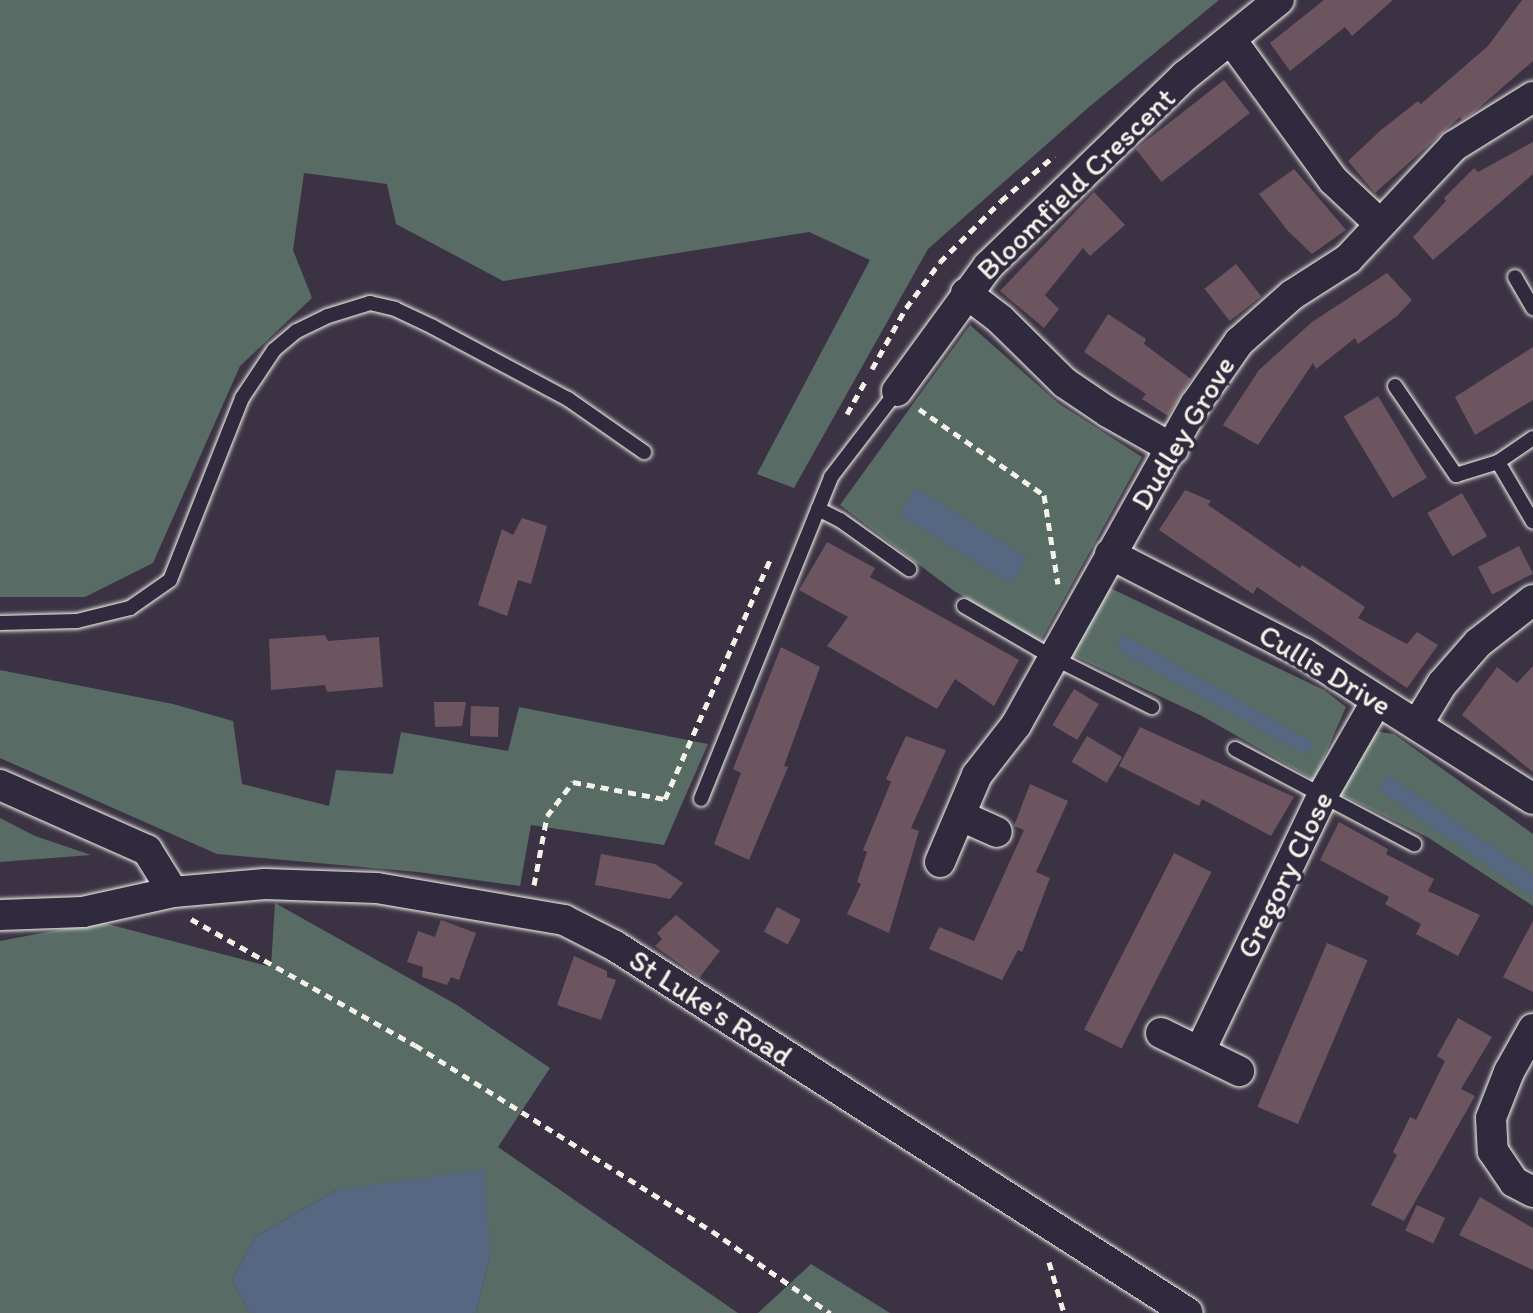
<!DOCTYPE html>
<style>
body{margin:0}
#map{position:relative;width:1533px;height:1313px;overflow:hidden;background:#3b3344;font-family:Itim,sans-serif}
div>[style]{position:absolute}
.green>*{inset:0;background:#586b65}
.water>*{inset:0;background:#566781;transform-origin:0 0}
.building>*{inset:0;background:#6d555f;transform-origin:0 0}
.path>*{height:5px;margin-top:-2.5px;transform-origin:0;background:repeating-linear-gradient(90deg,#f4f1e8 0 8px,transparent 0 14px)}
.roads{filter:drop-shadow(0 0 2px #f4f1e8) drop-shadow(0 0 2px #f4f1e8)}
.lane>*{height:14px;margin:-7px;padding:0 7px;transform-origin:7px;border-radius:7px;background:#2f2a3d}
.street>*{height:30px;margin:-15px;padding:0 15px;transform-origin:15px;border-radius:15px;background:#2f2a3d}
span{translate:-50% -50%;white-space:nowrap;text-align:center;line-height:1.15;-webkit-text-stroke:7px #2f2a3d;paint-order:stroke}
.street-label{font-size:30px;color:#f4f1e8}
</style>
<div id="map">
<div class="green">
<i style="clip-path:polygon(0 0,1219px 0,1089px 107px,928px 249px,794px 488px,757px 474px,870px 260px,809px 232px,503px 281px,396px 224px,387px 184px,304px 173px,293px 250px,312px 298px,240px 366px,153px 563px,85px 597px,0 597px)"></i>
<i style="clip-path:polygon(970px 325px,1058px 403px,1142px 457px,1040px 642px,954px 591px,840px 505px)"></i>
<i style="clip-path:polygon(1108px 587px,1324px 690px,1346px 707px,1314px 780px,1202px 716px,1072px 655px)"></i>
<i style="clip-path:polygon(0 670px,173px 704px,233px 721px,242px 784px,329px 806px,336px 770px,393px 774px,401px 732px,508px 751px,519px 707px,708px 744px,664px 845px,531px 825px,520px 886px,418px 872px,217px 854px,0 758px)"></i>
<i style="clip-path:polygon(1371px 731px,1394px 734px,1533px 834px,1533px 906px,1429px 838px,1340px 794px)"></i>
<i style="clip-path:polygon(0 818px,35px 836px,91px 855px,0 862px)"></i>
<i style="clip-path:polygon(275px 903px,457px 1005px,550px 1068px,498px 1147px,738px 1313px,476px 1313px,490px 1255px,336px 1190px,255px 1237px,232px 1280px,250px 1313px,0 1313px,0 941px,100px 922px,271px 967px)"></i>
<i style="clip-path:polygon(811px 1264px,890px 1313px,758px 1313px)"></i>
</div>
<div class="water">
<i style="left:916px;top:488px;width:131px;height:31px;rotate:32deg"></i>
<i style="clip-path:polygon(1123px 634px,1314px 743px,1306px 755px,1117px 650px)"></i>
<i style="clip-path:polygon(1388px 775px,1533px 874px,1533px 897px,1379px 790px)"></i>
<i style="clip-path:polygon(484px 1169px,490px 1255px,476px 1313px,250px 1313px,232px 1280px,255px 1237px,336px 1190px)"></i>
</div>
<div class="building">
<i style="clip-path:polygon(1324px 0,1393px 0,1352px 36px,1345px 27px,1290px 71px,1270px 43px)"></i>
<i style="clip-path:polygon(1522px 0,1533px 0,1533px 61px,1472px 114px,1462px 120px,1460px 117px,1375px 193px,1348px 161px,1381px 130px,1418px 101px,1421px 104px,1488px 46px)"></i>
<i style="left:1224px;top:80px;width:42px;height:112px;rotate:52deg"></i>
<i style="clip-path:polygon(1533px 142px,1533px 174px,1433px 260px,1413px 237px,1446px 201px,1444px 198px,1474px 168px,1478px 172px)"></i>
<i style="clip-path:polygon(1294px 169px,1346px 230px,1312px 254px,1288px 231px,1259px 194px)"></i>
<i style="clip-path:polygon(1094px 192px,1125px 225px,1090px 256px,1083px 248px,1045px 295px,1059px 309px,1044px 328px,1000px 291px)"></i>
<i style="left:1236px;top:264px;width:41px;height:40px;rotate:52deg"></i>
<i style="clip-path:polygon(1387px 273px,1412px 300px,1397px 316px,1358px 344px,1355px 338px,1316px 369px,1313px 363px,1258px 445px,1223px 425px,1259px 370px,1312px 322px)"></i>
<i style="clip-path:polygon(1108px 314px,1146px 339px,1144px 344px,1191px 379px,1168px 416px,1142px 399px,1146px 394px,1084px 352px)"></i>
<i style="clip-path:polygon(1533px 347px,1533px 400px,1475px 435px,1455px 397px)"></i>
<i style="left:1378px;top:396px;width:95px;height:40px;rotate:59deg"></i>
<i style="clip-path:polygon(1185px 490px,1211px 501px,1208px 505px,1300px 568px,1302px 565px,1365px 607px,1358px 618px,1407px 644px,1417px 632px,1438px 645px,1407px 688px,1257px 587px,1253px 594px,1159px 530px)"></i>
<i style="left:1462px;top:493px;width:50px;height:40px;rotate:60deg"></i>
<i style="clip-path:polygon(522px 518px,547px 526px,531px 584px,518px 580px,507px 616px,478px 605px,502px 529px,513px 535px)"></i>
<i style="clip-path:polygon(827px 542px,875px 568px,870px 577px,1019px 660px,994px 706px,955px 679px,937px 709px,827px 646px,848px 617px,799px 590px)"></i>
<i style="left:1519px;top:546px;width:31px;height:46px;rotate:63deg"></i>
<i style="clip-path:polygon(325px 635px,328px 641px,379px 637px,383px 687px,327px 692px,325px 685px,271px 690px,269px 639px)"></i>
<i style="clip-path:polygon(781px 647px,820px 667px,784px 766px,788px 767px,749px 860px,714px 844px,741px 773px,733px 769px)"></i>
<i style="clip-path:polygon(1533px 666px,1533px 772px,1462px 715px,1497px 667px,1517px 683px)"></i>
<i style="left:1074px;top:689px;width:29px;height:42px;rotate:31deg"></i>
<i style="clip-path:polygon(434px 702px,466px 702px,462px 726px,435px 727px)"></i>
<i style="left:471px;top:706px;width:28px;height:30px;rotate:2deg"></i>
<i style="clip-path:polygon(1140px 727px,1294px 797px,1271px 836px,1202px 799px,1199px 806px,1119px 766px)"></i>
<i style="clip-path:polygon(906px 736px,946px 750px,911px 828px,919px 831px,889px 933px,847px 914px,861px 884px,857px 882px,867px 852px,863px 850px,891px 782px,886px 779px)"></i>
<i style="left:1087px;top:736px;width:41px;height:30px;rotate:31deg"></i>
<i style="clip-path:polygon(1030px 784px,1068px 801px,1036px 872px,1050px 878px,1022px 952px,1018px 950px,1002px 980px,929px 949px,939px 927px,974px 941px,1024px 830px,1014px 826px)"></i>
<i style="clip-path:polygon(1339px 822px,1388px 849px,1386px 854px,1434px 879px,1428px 891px,1480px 915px,1458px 956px,1416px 934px,1421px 924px,1385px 904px,1389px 897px,1320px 860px)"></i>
<i style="left:1174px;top:853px;width:42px;height:198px;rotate:27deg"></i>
<i style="clip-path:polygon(601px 854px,655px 864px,683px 883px,670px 899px,595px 885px)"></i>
<i style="left:777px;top:907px;width:27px;height:28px;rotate:28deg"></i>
<i style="clip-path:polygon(676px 915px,720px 951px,699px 978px,655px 946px,662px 939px,657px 933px)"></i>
<i style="clip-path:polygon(441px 920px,476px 933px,459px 980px,451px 977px,447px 985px,422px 977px,423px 967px,407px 962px,418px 931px,435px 937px)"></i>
<i style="clip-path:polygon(1533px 921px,1533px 992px,1503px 977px)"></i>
<i style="left:1327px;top:943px;width:44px;height:178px;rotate:23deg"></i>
<i style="clip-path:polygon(574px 956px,607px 971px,607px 977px,616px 980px,601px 1020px,557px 1005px)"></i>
<i style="clip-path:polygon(1458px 1018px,1492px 1037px,1461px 1089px,1475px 1096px,1404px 1221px,1371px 1205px,1397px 1155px,1393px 1152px,1410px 1117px,1416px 1120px,1445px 1061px,1437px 1056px)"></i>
<i style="clip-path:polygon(1480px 1197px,1533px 1228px,1533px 1270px,1459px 1235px)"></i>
<i style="left:1417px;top:1205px;width:31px;height:28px;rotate:25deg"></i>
</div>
<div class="path">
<i style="left:872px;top:369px;width:70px;rotate:-60.9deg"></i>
<i style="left:906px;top:308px;width:57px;rotate:-53.5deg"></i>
<i style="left:940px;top:262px;width:86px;rotate:-45deg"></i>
<i style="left:1001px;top:201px;width:70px;rotate:-40.3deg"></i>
<i style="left:919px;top:409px;width:152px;rotate:34.5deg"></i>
<i style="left:1044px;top:495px;width:90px;rotate:81.1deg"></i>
<i style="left:847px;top:414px;width:41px;rotate:-60.9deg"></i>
<i style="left:534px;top:885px;width:70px;rotate:-79.3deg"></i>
<i style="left:547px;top:816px;width:43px;rotate:-52.6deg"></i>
<i style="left:573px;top:782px;width:94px;rotate:10.5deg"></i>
<i style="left:665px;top:799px;width:264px;rotate:-66.3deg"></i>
<i style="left:191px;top:919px;width:257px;rotate:29.4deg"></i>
<i style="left:415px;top:1045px;width:350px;rotate:32.1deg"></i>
<i style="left:712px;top:1231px;width:144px;rotate:34.8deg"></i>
<i style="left:1049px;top:1262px;width:53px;rotate:73.6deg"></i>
</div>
<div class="roads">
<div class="lane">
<i style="left:1515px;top:277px;width:36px;rotate:60deg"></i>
<i style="left:1395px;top:386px;width:108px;rotate:55.6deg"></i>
<i style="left:1456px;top:475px;width:44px;rotate:-17.2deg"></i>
<i style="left:1498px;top:462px;width:42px;rotate:-34.4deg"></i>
<i style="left:1498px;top:462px;width:69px;rotate:59.7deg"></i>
<i style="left:818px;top:509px;width:25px;rotate:27deg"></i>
<i style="left:840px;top:520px;width:85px;rotate:35.4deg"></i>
<i style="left:964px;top:606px;width:102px;rotate:30.1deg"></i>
<i style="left:1052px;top:657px;width:112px;rotate:26.6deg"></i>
<i style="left:0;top:623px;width:77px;rotate:-1.5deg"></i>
<i style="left:77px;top:621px;width:55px;rotate:-13.8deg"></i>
<i style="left:130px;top:608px;width:49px;rotate:-35deg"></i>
<i style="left:170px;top:580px;width:196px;rotate:-68.4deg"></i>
<i style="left:242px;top:398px;width:58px;rotate:-56.3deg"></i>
<i style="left:274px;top:350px;width:30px;rotate:-40deg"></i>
<i style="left:297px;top:331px;width:34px;rotate:-26deg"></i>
<i style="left:328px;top:316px;width:44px;rotate:-17.2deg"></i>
<i style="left:370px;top:303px;width:26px;rotate:13deg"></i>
<i style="left:395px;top:309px;width:42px;rotate:25.3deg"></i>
<i style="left:433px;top:327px;width:153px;rotate:28.1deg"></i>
<i style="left:568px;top:399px;width:93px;rotate:34.9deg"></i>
<i style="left:1235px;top:749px;width:203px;rotate:28deg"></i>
<i style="left:701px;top:799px;width:347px;rotate:-68deg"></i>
<i style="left:831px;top:477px;width:108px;rotate:-52.5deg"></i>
</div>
<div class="street">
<i style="left:1232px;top:41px;width:172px;rotate:54deg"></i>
<i style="left:1333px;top:180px;width:64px;rotate:43.1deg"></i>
<i style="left:966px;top:293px;width:43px;rotate:37.4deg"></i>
<i style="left:1000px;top:319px;width:91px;rotate:44.6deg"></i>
<i style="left:1065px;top:383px;width:52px;rotate:34deg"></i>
<i style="left:1108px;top:412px;width:75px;rotate:29.6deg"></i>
<i style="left:897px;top:391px;width:155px;rotate:-53.9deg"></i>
<i style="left:988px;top:266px;width:274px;rotate:-44deg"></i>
<i style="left:1185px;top:76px;width:121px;rotate:-39deg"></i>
<i style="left:1110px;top:554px;width:217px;rotate:27.2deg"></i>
<i style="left:1303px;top:653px;width:272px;rotate:32.4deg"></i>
<i style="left:1417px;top:725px;width:48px;rotate:-58.6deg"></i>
<i style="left:1442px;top:684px;width:55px;rotate:-48.7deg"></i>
<i style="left:1478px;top:643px;width:70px;rotate:-38deg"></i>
<i style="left:0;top:785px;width:161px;rotate:23.9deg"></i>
<i style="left:147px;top:850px;width:49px;rotate:58.2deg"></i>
<i style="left:961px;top:816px;width:39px;rotate:24deg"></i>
<i style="left:940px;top:862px;width:95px;rotate:-67deg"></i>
<i style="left:977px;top:775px;width:63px;rotate:-52deg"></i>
<i style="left:1016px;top:725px;width:367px;rotate:-60.8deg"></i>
<i style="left:1195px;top:405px;width:77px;rotate:-55.1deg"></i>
<i style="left:1239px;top:342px;width:71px;rotate:-41.6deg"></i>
<i style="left:1292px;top:295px;width:67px;rotate:-32.7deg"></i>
<i style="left:1348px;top:259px;width:155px;rotate:-46.8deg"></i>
<i style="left:1454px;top:146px;width:93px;rotate:-31.8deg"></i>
<i style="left:0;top:915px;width:83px;rotate:-2.1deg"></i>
<i style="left:83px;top:912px;width:92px;rotate:-12.5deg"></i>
<i style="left:173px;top:892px;width:92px;rotate:-5deg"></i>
<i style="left:265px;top:884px;width:112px;rotate:2deg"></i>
<i style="left:377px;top:888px;width:190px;rotate:9.7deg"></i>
<i style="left:564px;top:920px;width:57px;rotate:27deg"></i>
<i style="left:615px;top:946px;width:680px;rotate:32.64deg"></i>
<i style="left:1533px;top:1029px;width:49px;rotate:119.2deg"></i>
<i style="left:1509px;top:1072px;width:49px;rotate:111.4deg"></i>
<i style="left:1491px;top:1118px;width:33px;rotate:87deg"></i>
<i style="left:1493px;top:1151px;width:37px;rotate:56deg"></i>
<i style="left:1514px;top:1182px;width:21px;rotate:28deg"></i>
<i style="left:1161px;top:1033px;width:87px;rotate:26deg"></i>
<i style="left:1200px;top:1051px;width:283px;rotate:-64.4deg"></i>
<i style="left:1322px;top:796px;width:108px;rotate:-60.1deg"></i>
</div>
</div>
<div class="street-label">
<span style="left:1076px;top:184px;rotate:-44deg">Bloomfield Crescent</span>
<span style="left:1183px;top:433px;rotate:-59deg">Dudley Grove</span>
<span style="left:1325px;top:670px;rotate:31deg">Cullis Drive</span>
<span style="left:1285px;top:875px;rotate:-64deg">Gregory Close</span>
<span style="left:711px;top:1008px;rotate:33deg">St Luke's Road</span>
</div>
</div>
